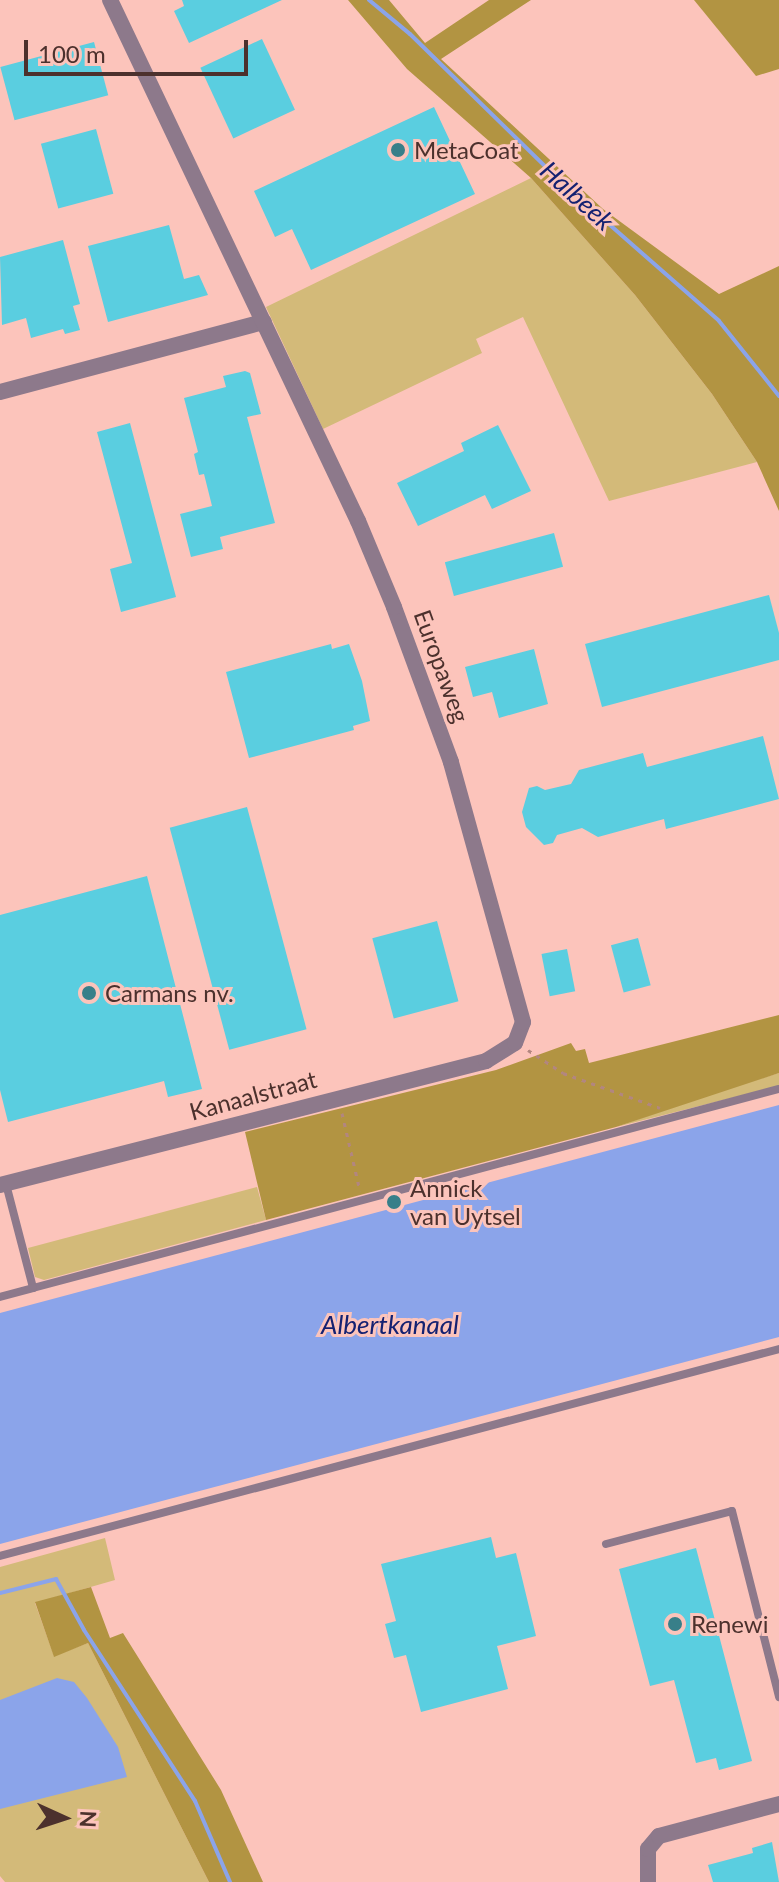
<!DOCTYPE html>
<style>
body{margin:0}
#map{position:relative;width:779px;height:1882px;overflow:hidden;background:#fcc4bb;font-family:Lato,sans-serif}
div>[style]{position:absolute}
.green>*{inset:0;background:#d3ba79}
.forest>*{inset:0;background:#b29442}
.water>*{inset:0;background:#8ba4ea}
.stream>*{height:4px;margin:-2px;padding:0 2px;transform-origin:2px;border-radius:2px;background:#8ba4ea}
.building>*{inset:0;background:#5acee0;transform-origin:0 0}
.path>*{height:3px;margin-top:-1.5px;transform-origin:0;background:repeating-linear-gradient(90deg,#b28680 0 4px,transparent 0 10px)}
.lane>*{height:8px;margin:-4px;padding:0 4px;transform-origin:4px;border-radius:4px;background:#8d798b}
.street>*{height:16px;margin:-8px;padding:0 8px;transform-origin:8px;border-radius:8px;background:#8d798b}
.dots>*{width:22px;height:22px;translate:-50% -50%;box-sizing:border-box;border:4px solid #fcc4bb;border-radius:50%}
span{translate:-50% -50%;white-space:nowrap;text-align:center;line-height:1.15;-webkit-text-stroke:6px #fcc4bb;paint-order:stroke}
.poi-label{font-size:24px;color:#4c312d}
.left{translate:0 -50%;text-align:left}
.street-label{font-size:24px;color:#4c312d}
.water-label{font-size:26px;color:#142171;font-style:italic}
.north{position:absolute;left:24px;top:1778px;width:80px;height:80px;-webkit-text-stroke:6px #fcc4bb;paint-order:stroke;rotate:93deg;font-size:22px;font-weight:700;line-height:32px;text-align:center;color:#4c312d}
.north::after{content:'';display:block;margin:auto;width:28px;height:36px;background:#4c312d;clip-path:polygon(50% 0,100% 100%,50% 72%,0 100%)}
.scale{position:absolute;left:24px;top:40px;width:224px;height:36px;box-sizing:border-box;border:4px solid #4c312d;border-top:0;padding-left:10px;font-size:24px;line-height:28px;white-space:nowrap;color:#4c312d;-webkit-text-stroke:6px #fcc4bb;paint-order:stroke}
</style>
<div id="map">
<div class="green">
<i style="clip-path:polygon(531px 178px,635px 295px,712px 394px,757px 462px,609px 501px,523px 317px,476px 339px,482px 353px,323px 429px,266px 307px)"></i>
<i style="clip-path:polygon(779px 1073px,779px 1086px,616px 1127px,707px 1095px)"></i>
<i style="clip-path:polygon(257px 1187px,266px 1220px,44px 1280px,35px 1277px,28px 1248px)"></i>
<i style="clip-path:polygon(105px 1538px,115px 1580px,35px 1603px,54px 1656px,88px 1643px,209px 1882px,5px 1882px,0 1876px,0 1567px)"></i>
</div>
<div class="forest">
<i style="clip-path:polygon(348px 0,389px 0,425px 43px,489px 0,531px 0,441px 59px,603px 209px,719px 294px,779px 266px,779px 511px,757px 462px,712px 394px,635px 295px,531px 178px,407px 69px)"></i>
<i style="clip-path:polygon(694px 0,779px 0,779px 69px,756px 76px)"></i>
<i style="clip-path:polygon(779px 1015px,779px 1073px,616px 1127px,266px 1220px,245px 1132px,496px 1070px,571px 1043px,576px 1051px,585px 1049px,589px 1063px)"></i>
<i style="clip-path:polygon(91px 1587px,110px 1638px,123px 1633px,221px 1790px,263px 1882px,209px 1882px,88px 1643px,54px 1657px,35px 1602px)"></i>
</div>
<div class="water">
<i style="clip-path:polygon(779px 1105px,779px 1337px,0 1544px,0 1313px)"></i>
<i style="clip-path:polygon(57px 1678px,74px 1682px,87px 1698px,118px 1747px,127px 1777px,0 1809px,0 1700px)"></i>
</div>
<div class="stream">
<i style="left:369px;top:0;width:53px;rotate:39.7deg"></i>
<i style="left:410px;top:34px;width:211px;rotate:44.4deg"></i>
<i style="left:561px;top:182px;width:210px;rotate:41.3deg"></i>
<i style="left:719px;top:321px;width:96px;rotate:51.3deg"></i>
<i style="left:0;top:1593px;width:58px;rotate:-14deg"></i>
<i style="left:56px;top:1579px;width:58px;rotate:61.2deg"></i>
<i style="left:84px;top:1630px;width:204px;rotate:57deg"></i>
<i style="left:195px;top:1801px;width:88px;rotate:66.6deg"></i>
</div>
<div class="building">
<i style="clip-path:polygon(182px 0,282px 0,189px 43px,174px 11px,184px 6px)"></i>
<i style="left:262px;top:39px;width:78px;height:68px;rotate:65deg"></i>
<i style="left:94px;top:42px;width:55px;height:97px;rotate:75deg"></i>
<i style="clip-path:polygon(434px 107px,475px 194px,311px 270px,292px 229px,275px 237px,254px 191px)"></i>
<i style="left:96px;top:129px;width:67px;height:57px;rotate:75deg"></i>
<i style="clip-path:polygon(169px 225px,184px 279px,199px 275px,208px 295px,108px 322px,88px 246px)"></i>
<i style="clip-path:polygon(63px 240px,80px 304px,73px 306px,80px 330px,65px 334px,63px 329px,31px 338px,26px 318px,2px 325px,0 257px)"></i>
<i style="clip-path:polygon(245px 371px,250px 373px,261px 414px,247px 417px,275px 523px,220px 537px,223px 549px,191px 557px,180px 514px,212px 506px,204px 474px,199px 475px,194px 454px,198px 452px,184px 398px,226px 387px,223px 376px)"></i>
<i style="clip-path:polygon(130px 423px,176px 597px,121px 612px,110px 569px,132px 563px,97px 432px)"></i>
<i style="clip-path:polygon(498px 425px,531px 491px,492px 509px,485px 495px,418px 526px,397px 483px,464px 451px,461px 443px)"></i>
<i style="left:554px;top:533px;width:35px;height:113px;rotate:75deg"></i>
<i style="clip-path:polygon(769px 595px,779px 633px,779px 660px,602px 707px,585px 644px)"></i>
<i style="clip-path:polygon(331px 644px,332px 649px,349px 644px,362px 681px,370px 721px,353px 726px,354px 730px,249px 758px,226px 672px)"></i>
<i style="clip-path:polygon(534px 649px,548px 704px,499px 718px,492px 692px,473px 697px,465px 667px)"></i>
<i style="clip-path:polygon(763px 736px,779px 799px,666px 829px,664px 819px,598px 837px,582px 828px,557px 835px,553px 843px,544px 845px,526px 827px,522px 812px,529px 788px,537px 786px,545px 790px,571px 784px,579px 770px,643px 753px,647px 767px)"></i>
<i style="left:247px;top:807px;width:230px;height:80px;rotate:75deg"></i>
<i style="clip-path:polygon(147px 876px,202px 1089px,168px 1097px,164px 1081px,8px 1122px,0 1090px,0 915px)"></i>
<i style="left:437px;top:921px;width:83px;height:67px;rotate:75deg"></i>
<i style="left:638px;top:938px;width:49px;height:28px;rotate:75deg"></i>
<i style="left:567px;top:949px;width:43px;height:26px;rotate:79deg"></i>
<i style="clip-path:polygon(491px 1537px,496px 1558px,516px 1553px,536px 1636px,497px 1646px,508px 1689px,421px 1712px,406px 1655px,394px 1658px,385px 1624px,396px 1621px,381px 1564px)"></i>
<i style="clip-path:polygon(696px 1548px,752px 1761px,719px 1770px,716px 1758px,696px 1763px,674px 1680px,650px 1686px,619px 1569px)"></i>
<i style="clip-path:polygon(772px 1842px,779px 1882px,713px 1882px,708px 1865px,753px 1853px,752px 1848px)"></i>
</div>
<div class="path">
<i style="left:528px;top:1050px;width:42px;rotate:33.3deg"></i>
<i style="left:563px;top:1073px;width:103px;rotate:19.8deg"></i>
<i style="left:342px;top:1113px;width:80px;rotate:77deg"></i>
</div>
<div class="lane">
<i style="left:6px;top:1184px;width:107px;rotate:75.4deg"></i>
<i style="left:33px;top:1288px;width:772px;rotate:-14.94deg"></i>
<i style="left:0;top:1297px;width:34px;rotate:-15deg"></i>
<i style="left:606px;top:1544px;width:130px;rotate:-14.7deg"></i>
<i style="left:732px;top:1511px;width:192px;rotate:75.8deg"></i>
<i style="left:0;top:1556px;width:806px;rotate:-14.88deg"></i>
</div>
<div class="street">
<i style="left:0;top:392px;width:273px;rotate:-14.9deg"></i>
<i style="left:0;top:1185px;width:502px;rotate:-14.31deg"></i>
<i style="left:486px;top:1061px;width:34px;rotate:-32deg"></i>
<i style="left:515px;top:1043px;width:22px;rotate:-69deg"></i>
<i style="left:523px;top:1022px;width:270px;rotate:-105.5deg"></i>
<i style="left:451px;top:762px;width:165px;rotate:-110.2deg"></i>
<i style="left:394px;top:607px;width:93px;rotate:-112.7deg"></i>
<i style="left:358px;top:521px;width:577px;rotate:-115.45deg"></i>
<i style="left:648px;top:1882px;width:33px;rotate:-90deg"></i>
<i style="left:648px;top:1849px;width:17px;rotate:-50deg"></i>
<i style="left:659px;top:1836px;width:124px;rotate:-14.9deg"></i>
</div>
<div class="dots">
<i style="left:398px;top:150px;background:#387f89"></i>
<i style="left:89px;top:993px;background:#387f89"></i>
<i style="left:394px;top:1202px;background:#387f89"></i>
<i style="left:675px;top:1624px;background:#387f89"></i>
</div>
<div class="poi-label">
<span class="left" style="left:414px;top:150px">MetaCoat</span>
<span class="left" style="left:105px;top:993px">Carmans nv.</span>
<span class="left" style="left:410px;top:1202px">Annick<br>van Uytsel</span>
<span class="left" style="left:691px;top:1624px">Renewi</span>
</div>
<div class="street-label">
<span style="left:442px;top:666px;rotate:70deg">Europaweg</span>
<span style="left:253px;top:1095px;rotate:-15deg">Kanaalstraat</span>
</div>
<div class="water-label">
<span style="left:577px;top:196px;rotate:42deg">Halbeek</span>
<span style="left:390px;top:1325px">Albertkanaal</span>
</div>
<div class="north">N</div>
<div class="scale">100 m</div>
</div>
